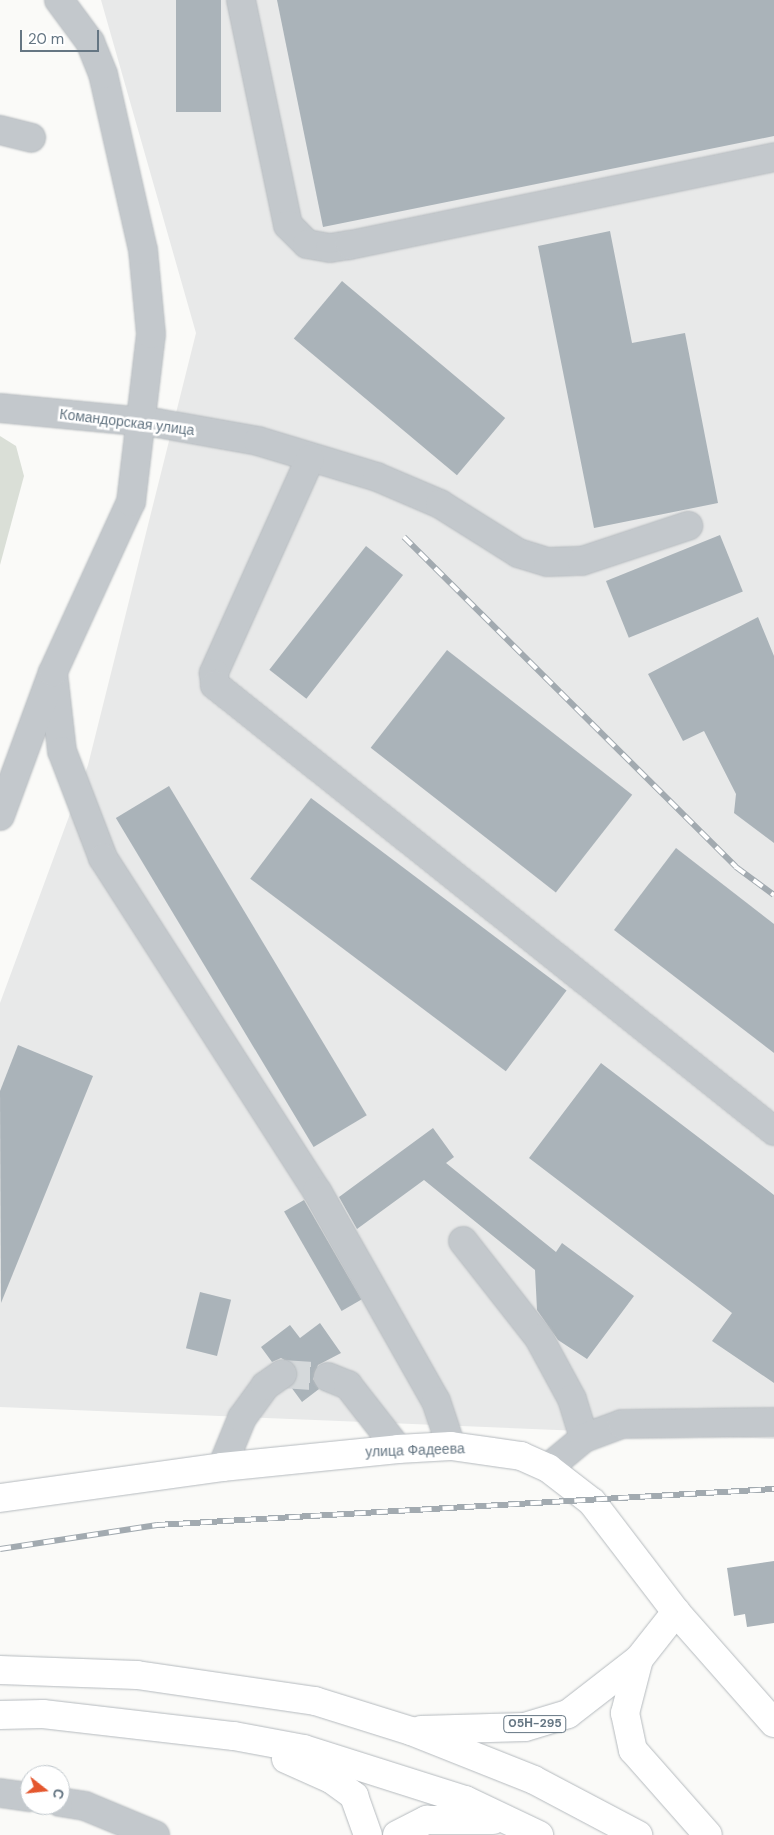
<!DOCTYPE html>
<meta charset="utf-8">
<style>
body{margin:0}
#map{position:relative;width:774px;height:1835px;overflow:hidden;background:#fafaf8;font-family:"DM Sans",sans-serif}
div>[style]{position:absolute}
.built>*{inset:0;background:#e8e9e9}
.green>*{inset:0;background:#dadfd7}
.building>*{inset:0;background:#aab3b9;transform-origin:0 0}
.minor-tunnel>*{height:28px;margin-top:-14px;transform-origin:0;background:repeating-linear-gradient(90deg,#d5d9db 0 28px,transparent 0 42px)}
.roads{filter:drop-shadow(0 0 1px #b5babe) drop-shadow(0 0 1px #b5babe)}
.minor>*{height:28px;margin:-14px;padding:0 14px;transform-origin:14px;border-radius:14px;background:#c3c8cc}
.major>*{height:28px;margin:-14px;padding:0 14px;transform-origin:14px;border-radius:14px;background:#fff}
.highway>*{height:28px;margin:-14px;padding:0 14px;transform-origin:14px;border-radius:14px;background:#fff}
.rail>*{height:5.5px;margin-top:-2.75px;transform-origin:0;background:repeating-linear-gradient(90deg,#fff 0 11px,#a2aab0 0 22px);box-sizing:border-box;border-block:1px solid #a2aab0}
span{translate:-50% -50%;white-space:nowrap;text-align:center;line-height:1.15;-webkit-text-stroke:5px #fff;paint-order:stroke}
.shield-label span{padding:1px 4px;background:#fff;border:1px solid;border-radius:4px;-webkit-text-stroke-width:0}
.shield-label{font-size:12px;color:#657683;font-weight:700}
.street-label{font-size:14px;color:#657683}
.north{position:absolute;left:20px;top:1765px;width:50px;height:50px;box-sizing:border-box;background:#fff;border:1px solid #c1c8cd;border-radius:50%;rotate:106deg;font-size:14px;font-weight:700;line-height:20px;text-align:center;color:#657683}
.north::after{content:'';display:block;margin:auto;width:18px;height:22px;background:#e4572e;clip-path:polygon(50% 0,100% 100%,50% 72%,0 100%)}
.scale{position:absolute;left:20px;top:30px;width:79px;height:22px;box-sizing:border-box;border:2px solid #657683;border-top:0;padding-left:6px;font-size:15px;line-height:18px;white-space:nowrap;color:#657683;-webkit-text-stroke:4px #fff;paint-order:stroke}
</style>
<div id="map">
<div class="built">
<i style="clip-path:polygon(101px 0,774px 0,774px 1439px,0 1407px,0 1003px,88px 765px,196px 333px)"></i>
</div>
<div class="green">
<i style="clip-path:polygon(0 436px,16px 446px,24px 476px,0 565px)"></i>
</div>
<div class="building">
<i style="left:176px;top:0;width:45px;height:112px"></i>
<i style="clip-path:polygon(277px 0,774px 0,774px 136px,323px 227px)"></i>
<i style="clip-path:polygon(610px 231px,632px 343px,685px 333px,718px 503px,594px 528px,538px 246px)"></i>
<i style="left:342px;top:281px;width:213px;height:75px;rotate:40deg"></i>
<i style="left:720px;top:535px;width:61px;height:123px;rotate:68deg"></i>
<i style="left:366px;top:546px;width:47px;height:157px;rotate:38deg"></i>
<i style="clip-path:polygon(758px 617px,774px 656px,774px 843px,734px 813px,736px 794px,704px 731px,683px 741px,648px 674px)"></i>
<i style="left:447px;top:650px;width:235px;height:124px;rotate:38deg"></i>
<i style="left:169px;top:786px;width:384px;height:62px;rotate:59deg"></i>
<i style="left:311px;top:798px;width:320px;height:101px;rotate:37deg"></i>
<i style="clip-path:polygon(676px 848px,774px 924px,774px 1053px,614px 930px)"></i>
<i style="clip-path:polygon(18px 1045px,93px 1076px,1px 1303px,0 1091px)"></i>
<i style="clip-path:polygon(601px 1063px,774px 1195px,774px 1383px,712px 1341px,732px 1313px,529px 1158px)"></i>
<i style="clip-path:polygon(433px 1128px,454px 1157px,446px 1163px,556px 1252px,562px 1243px,634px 1296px,587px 1359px,558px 1340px,537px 1310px,535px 1270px,424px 1180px,357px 1229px,339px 1197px)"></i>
<i style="left:304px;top:1200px;width:115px;height:23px;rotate:60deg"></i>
<i style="left:200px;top:1292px;width:32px;height:58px;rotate:14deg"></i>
<i style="clip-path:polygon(320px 1323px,341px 1353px,318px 1365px,313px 1379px,319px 1389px,302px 1402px,291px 1387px,298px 1373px,294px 1365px,281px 1358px,272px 1362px,261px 1347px,290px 1325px,300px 1338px)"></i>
<i style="clip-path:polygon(774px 1561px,774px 1623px,747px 1627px,745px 1614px,734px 1616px,727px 1568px)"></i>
</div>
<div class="minor-tunnel">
<i style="left:282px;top:1374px;width:46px;rotate:3.7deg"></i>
</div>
<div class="roads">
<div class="minor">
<i style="left:241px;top:0;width:230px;rotate:78.2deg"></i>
<i style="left:288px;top:225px;width:27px;rotate:45deg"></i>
<i style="left:307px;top:244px;width:23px;rotate:10deg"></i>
<i style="left:330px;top:248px;width:20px;rotate:-9deg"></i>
<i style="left:350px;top:245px;width:433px;rotate:-11.7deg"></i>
<i style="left:0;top:130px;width:32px;rotate:14deg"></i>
<i style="left:0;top:408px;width:158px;rotate:5.5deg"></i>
<i style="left:157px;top:423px;width:103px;rotate:10.1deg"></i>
<i style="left:258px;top:441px;width:124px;rotate:16.8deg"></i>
<i style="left:377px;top:477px;width:69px;rotate:23.2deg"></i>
<i style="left:440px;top:504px;width:92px;rotate:32.1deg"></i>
<i style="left:518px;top:553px;width:31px;rotate:17deg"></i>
<i style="left:548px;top:562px;width:34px;rotate:-2deg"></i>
<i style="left:582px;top:561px;width:112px;rotate:-18.3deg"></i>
<i style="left:310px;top:459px;width:235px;rotate:114.2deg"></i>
<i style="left:214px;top:673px;width:12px;rotate:85deg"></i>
<i style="left:215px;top:685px;width:715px;rotate:38.58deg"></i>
<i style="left:53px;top:672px;width:80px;rotate:83.5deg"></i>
<i style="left:62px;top:751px;width:115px;rotate:69deg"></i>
<i style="left:103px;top:858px;width:396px;rotate:57.3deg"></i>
<i style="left:317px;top:1191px;width:241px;rotate:60.5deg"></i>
<i style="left:436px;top:1401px;width:47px;rotate:71.6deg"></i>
<i style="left:0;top:816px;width:153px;rotate:-69.8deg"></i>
<i style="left:53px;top:672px;width:187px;rotate:-65.4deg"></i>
<i style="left:131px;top:502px;width:169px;rotate:-83.2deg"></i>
<i style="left:151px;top:334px;width:84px;rotate:-95.4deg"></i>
<i style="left:143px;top:250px;width:180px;rotate:-102.8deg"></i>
<i style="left:103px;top:74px;width:35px;rotate:-112deg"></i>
<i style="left:90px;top:42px;width:52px;rotate:-126.4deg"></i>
<i style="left:463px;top:1241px;width:123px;rotate:51.9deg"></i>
<i style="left:539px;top:1338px;width:69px;rotate:61.6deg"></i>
<i style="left:572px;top:1399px;width:41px;rotate:72.9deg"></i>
<i style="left:328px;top:1377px;width:22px;rotate:22deg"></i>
<i style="left:348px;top:1385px;width:81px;rotate:52deg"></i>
<i style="left:222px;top:1467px;width:53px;rotate:-67.8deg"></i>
<i style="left:242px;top:1418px;width:39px;rotate:-54deg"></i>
<i style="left:265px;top:1386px;width:21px;rotate:-35deg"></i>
<i style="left:548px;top:1468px;width:47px;rotate:-39.8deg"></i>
<i style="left:584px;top:1438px;width:40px;rotate:-20.2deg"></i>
<i style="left:622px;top:1424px;width:152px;rotate:-0.8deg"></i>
<i style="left:0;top:1793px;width:30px;rotate:8deg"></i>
<i style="left:60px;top:1802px;width:25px;rotate:9deg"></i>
<i style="left:85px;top:1806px;width:76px;rotate:22.5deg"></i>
</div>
<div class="major">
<i style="left:0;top:1498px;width:224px;rotate:-7.9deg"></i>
<i style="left:222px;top:1467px;width:177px;rotate:-5.8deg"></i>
<i style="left:398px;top:1449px;width:53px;rotate:-3.2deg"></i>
<i style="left:451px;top:1446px;width:71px;rotate:8.1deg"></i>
<i style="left:521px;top:1456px;width:30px;rotate:24deg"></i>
<i style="left:548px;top:1468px;width:56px;rotate:37.7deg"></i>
<i style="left:592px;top:1502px;width:138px;rotate:52.6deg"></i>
<i style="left:676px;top:1612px;width:148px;rotate:48.6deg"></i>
</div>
<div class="highway">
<i style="left:639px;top:1659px;width:56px;rotate:104.5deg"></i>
<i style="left:625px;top:1713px;width:38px;rotate:78deg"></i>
<i style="left:633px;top:1750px;width:113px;rotate:48.6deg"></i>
<i style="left:0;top:1670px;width:137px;rotate:2.1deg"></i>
<i style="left:137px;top:1675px;width:180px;rotate:8.3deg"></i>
<i style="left:315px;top:1701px;width:101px;rotate:17.4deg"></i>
<i style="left:411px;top:1731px;width:132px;rotate:21.7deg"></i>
<i style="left:534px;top:1780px;width:118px;rotate:27.9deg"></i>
<i style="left:0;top:1715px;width:43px;rotate:-1.3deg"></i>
<i style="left:43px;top:1714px;width:192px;rotate:6.6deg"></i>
<i style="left:234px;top:1736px;width:71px;rotate:10.5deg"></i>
<i style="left:304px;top:1749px;width:169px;rotate:17.6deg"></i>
<i style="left:465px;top:1800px;width:82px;rotate:25.3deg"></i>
<i style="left:421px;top:1730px;width:104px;rotate:-1.7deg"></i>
<i style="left:525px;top:1727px;width:45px;rotate:-16.8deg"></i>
<i style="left:568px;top:1714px;width:90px;rotate:-37.8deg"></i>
<i style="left:639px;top:1659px;width:60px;rotate:-51.8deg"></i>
<i style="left:286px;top:1759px;width:49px;rotate:24deg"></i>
<i style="left:331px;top:1779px;width:29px;rotate:36deg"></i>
<i style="left:354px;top:1796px;width:41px;rotate:70.3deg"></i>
<i style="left:397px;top:1835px;width:34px;rotate:-27deg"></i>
<i style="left:427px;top:1820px;width:66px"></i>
</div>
</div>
<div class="rail">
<i style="left:404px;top:537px;width:468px;rotate:44.8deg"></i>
<i style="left:736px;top:867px;width:47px;rotate:36.4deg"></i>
<i style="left:0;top:1549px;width:159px;rotate:-8.7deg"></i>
<i style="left:157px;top:1525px;width:618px;rotate:-3.34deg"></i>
</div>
<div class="shield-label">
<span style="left:535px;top:1724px">05Н-295</span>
</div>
<div class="street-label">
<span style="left:127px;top:422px;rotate:7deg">Командорская улица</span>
<span style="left:415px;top:1450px;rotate:-2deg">улица Фадеева</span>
</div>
<div class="north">С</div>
<div class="scale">20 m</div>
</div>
